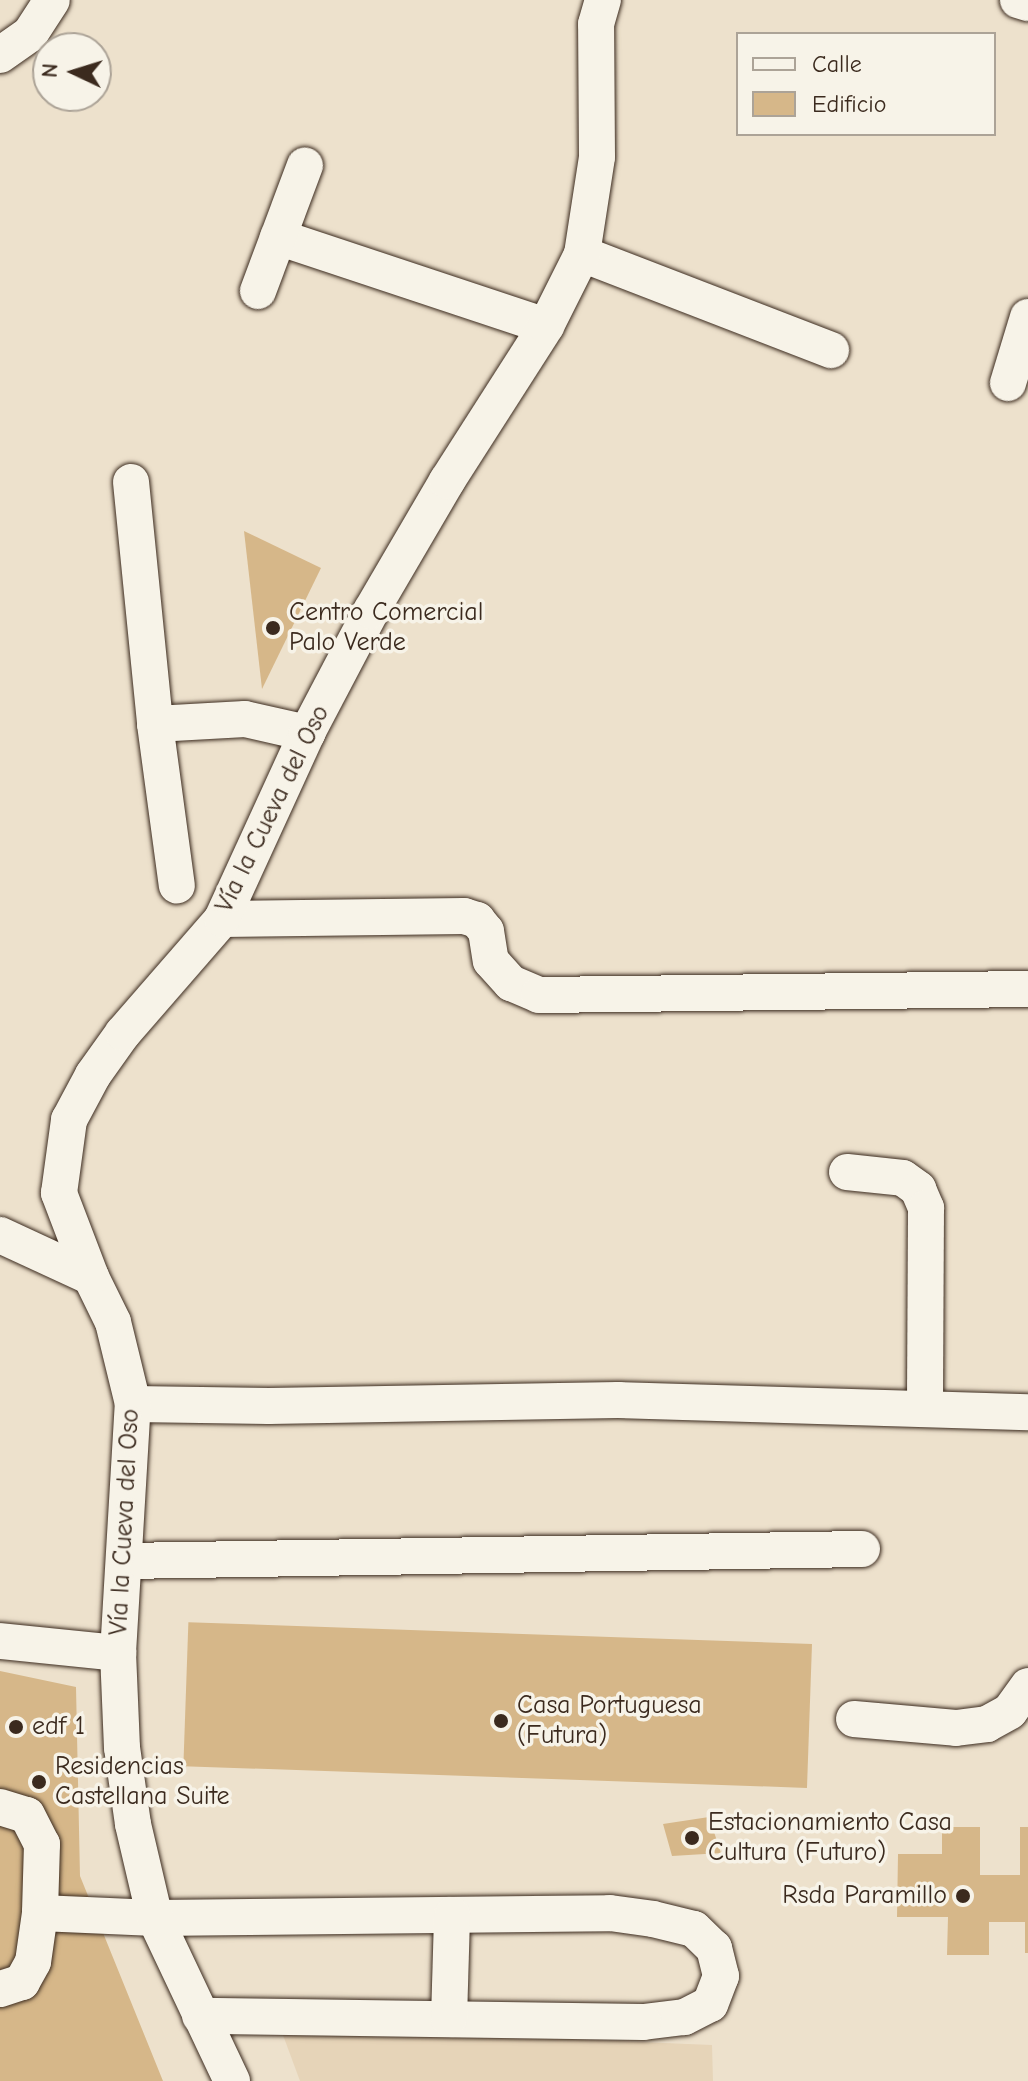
<!DOCTYPE html>
<meta charset="utf-8">
<style>
body{margin:0}
#map{position:relative;width:1028px;height:2081px;overflow:hidden;background:#ede1cc;font-family:"Comic Neue",sans-serif}
div>[style]{position:absolute}
.built>*{inset:0;background:#e6d4b8}
.building>*{inset:0;background:#d6b789;transform-origin:0 0}
.roads{filter:drop-shadow(0 0 2px #3b2a1e) drop-shadow(0 0 2px #3b2a1e)}
.minor>*{height:36px;margin:-18px;padding:0 18px;transform-origin:18px;border-radius:18px;background:#f7f3e8}
.dots>*{width:22px;height:22px;translate:-50% -50%;box-sizing:border-box;border:4px solid #f7f3e8;border-radius:50%}
span{translate:-50% -50%;white-space:nowrap;text-align:center;line-height:1.15;-webkit-text-stroke:7px #f7f3e8;paint-order:stroke}
.poi-label{font-size:26px;color:#3b2a1e}
.left{translate:0 -50%;text-align:left}
.right{translate:-100% -50%;text-align:right}
.street-label{font-size:26px;color:#3b2a1e}
.legend{position:absolute;left:736px;top:32px;width:260px;height:104px;box-sizing:border-box;background:#f7f3e8;border:2px solid #aca397;margin:0;padding:10px 14px;list-style:none;font-size:24px;color:#3b2a1e}
.legend li{display:flex;align-items:center;gap:16px;height:40px}
.legend b{width:40px;border:2px solid #aca397}
.north{position:absolute;left:32px;top:32px;width:80px;height:80px;box-sizing:border-box;background:#f7f3e8;border:2px solid #aca397;border-radius:50%;rotate:274deg;font-size:22px;font-weight:700;line-height:32px;text-align:center;color:#3b2a1e}
.north::after{content:'';display:block;margin:auto;width:28px;height:36px;background:#3b2a1e;clip-path:polygon(50% 0,100% 100%,50% 72%,0 100%)}
</style>
<div id="map">
<div class="built">
<i style="clip-path:polygon(280px 2027px,712px 2045px,713px 2081px,300px 2081px)"></i>
</div>
<div class="building">
<i style="clip-path:polygon(244px 531px,321px 568px,262px 689px)"></i>
<i style="left:812px;top:1644px;width:144px;height:624px;rotate:92deg"></i>
<i style="clip-path:polygon(0 1671px,76px 1687px,80px 1876px,163px 2081px,0 2081px)"></i>
<i style="clip-path:polygon(709px 1817px,721px 1853px,672px 1856px,663px 1824px)"></i>
<i style="clip-path:polygon(942px 1827px,980px 1827px,980px 1875px,1020px 1875px,1020px 1827px,1028px 1827px,1028px 1953px,1025px 1953px,1025px 1922px,989px 1922px,989px 1955px,947px 1955px,948px 1917px,897px 1917px,898px 1854px,942px 1854px)"></i>
</div>
<div class="roads">
<div class="minor">
<i style="left:1018px;top:0;width:10px;rotate:17deg"></i>
<i style="left:0;top:55px;width:37px;rotate:-35deg"></i>
<i style="left:30px;top:34px;width:40px;rotate:-57.1deg"></i>
<i style="left:278px;top:237px;width:282px;rotate:18.4deg"></i>
<i style="left:582px;top:254px;width:267px;rotate:21.1deg"></i>
<i style="left:258px;top:291px;width:134px;rotate:-69.5deg"></i>
<i style="left:1008px;top:383px;width:69px;rotate:-73.1deg"></i>
<i style="left:131px;top:482px;width:243px;rotate:84.3deg"></i>
<i style="left:155px;top:724px;width:163px;rotate:82.3deg"></i>
<i style="left:155px;top:724px;width:90px;rotate:-3.2deg"></i>
<i style="left:245px;top:719px;width:64px;rotate:12.7deg"></i>
<i style="left:222px;top:919px;width:242px;rotate:-0.7deg"></i>
<i style="left:464px;top:916px;width:14px;rotate:17deg"></i>
<i style="left:477px;top:920px;width:14px;rotate:51deg"></i>
<i style="left:486px;top:931px;width:30px;rotate:81deg"></i>
<i style="left:491px;top:961px;width:30px;rotate:48deg"></i>
<i style="left:511px;top:983px;width:30px;rotate:23deg"></i>
<i style="left:539px;top:995px;width:489px;rotate:-0.7deg"></i>
<i style="left:847px;top:1172px;width:56px;rotate:6.1deg"></i>
<i style="left:903px;top:1178px;width:19px;rotate:36deg"></i>
<i style="left:918px;top:1189px;width:21px;rotate:67deg"></i>
<i style="left:926px;top:1208px;width:201px;rotate:90.3deg"></i>
<i style="left:0;top:1235px;width:100px;rotate:24.8deg"></i>
<i style="left:133px;top:1404px;width:136px;rotate:0.8deg"></i>
<i style="left:269px;top:1406px;width:349px;rotate:-1deg"></i>
<i style="left:618px;top:1400px;width:410px;rotate:1.7deg"></i>
<i style="left:124px;top:1561px;width:738px;rotate:-0.93deg"></i>
<i style="left:0;top:1641px;width:119px;rotate:5.8deg"></i>
<i style="left:854px;top:1719px;width:102px;rotate:5deg"></i>
<i style="left:956px;top:1728px;width:31px;rotate:-7deg"></i>
<i style="left:987px;top:1724px;width:26px;rotate:-29deg"></i>
<i style="left:1010px;top:1711px;width:31px;rotate:-54deg"></i>
<i style="left:0;top:1807px;width:28px;rotate:17deg"></i>
<i style="left:27px;top:1815px;width:33px;rotate:63deg"></i>
<i style="left:42px;top:1844px;width:69px;rotate:91.7deg"></i>
<i style="left:40px;top:1913px;width:49px;rotate:98.1deg"></i>
<i style="left:33px;top:1962px;width:23px;rotate:119deg"></i>
<i style="left:22px;top:1982px;width:23px;rotate:162deg"></i>
<i style="left:40px;top:1913px;width:115px;rotate:2.5deg"></i>
<i style="left:155px;top:1918px;width:455px;rotate:-0.6deg"></i>
<i style="left:610px;top:1913px;width:43px;rotate:7.9deg"></i>
<i style="left:653px;top:1919px;width:42px;rotate:13.7deg"></i>
<i style="left:694px;top:1929px;width:28px;rotate:44deg"></i>
<i style="left:714px;top:1948px;width:29px;rotate:76deg"></i>
<i style="left:721px;top:1976px;width:30px;rotate:111deg"></i>
<i style="left:710px;top:2004px;width:29px;rotate:153deg"></i>
<i style="left:684px;top:2017px;width:41px;rotate:173deg"></i>
<i style="left:643px;top:2022px;width:443px;rotate:-179.2deg"></i>
<i style="left:449px;top:2019px;width:104px;rotate:-88.3deg"></i>
<i style="left:232px;top:2081px;width:180px;rotate:-115.3deg"></i>
<i style="left:155px;top:1918px;width:97px;rotate:-103.2deg"></i>
<i style="left:133px;top:1824px;width:77px;rotate:-98.2deg"></i>
<i style="left:122px;top:1748px;width:95px;rotate:-92.4deg"></i>
<i style="left:118px;top:1653px;width:249px;rotate:-86.6deg"></i>
<i style="left:133px;top:1404px;width:84px;rotate:-103.7deg"></i>
<i style="left:113px;top:1322px;width:50px;rotate:-116.1deg"></i>
<i style="left:91px;top:1277px;width:90px;rotate:-110.9deg"></i>
<i style="left:59px;top:1193px;width:74px;rotate:-82.2deg"></i>
<i style="left:69px;top:1120px;width:51px;rotate:-61.9deg"></i>
<i style="left:93px;top:1075px;width:52px;rotate:-54.5deg"></i>
<i style="left:123px;top:1033px;width:151px;rotate:-49deg"></i>
<i style="left:222px;top:919px;width:205px;rotate:-65.4deg"></i>
<i style="left:307px;top:733px;width:138px;rotate:-62.3deg"></i>
<i style="left:371px;top:611px;width:151px;rotate:-59.7deg"></i>
<i style="left:447px;top:481px;width:184px;rotate:-57.4deg"></i>
<i style="left:546px;top:326px;width:80px;rotate:-63.4deg"></i>
<i style="left:582px;top:254px;width:98px;rotate:-81.2deg"></i>
<i style="left:597px;top:157px;width:133px;rotate:-90.4deg"></i>
<i style="left:596px;top:24px;width:25px;rotate:-74deg"></i>
</div>
</div>
<div class="dots">
<i style="left:273px;top:628px;background:#3b2a1e"></i>
<i style="left:501px;top:1721px;background:#3b2a1e"></i>
<i style="left:16px;top:1727px;background:#3b2a1e"></i>
<i style="left:39px;top:1782px;background:#3b2a1e"></i>
<i style="left:692px;top:1838px;background:#3b2a1e"></i>
<i style="left:963px;top:1896px;background:#3b2a1e"></i>
</div>
<div class="poi-label">
<span class="left" style="left:289px;top:628px">Centro Comercial<br>Palo Verde</span>
<span class="left" style="left:517px;top:1721px">Casa Portuguesa<br>(Futura)</span>
<span class="left" style="left:32px;top:1727px">edf 1</span>
<span class="left" style="left:55px;top:1782px">Residencias<br>Castellana Suite</span>
<span class="left" style="left:708px;top:1838px">Estacionamiento Casa<br>Cultura (Futuro)</span>
<span class="right" style="left:947px;top:1896px">Rsda Paramillo</span>
</div>
<div class="street-label">
<span style="left:273px;top:809px;rotate:-64deg">Vía la Cueva del Oso</span>
<span style="left:125px;top:1522px;rotate:-87deg">Vía la Cueva del Oso</span>
</div>
<ul class="legend">
<li><b style="height:10px;background:#f7f3e8"></b>Calle</li>
<li><b style="height:22px;background:#d6b789"></b>Edificio</li>
</ul>
<div class="north">N</div>
</div>
